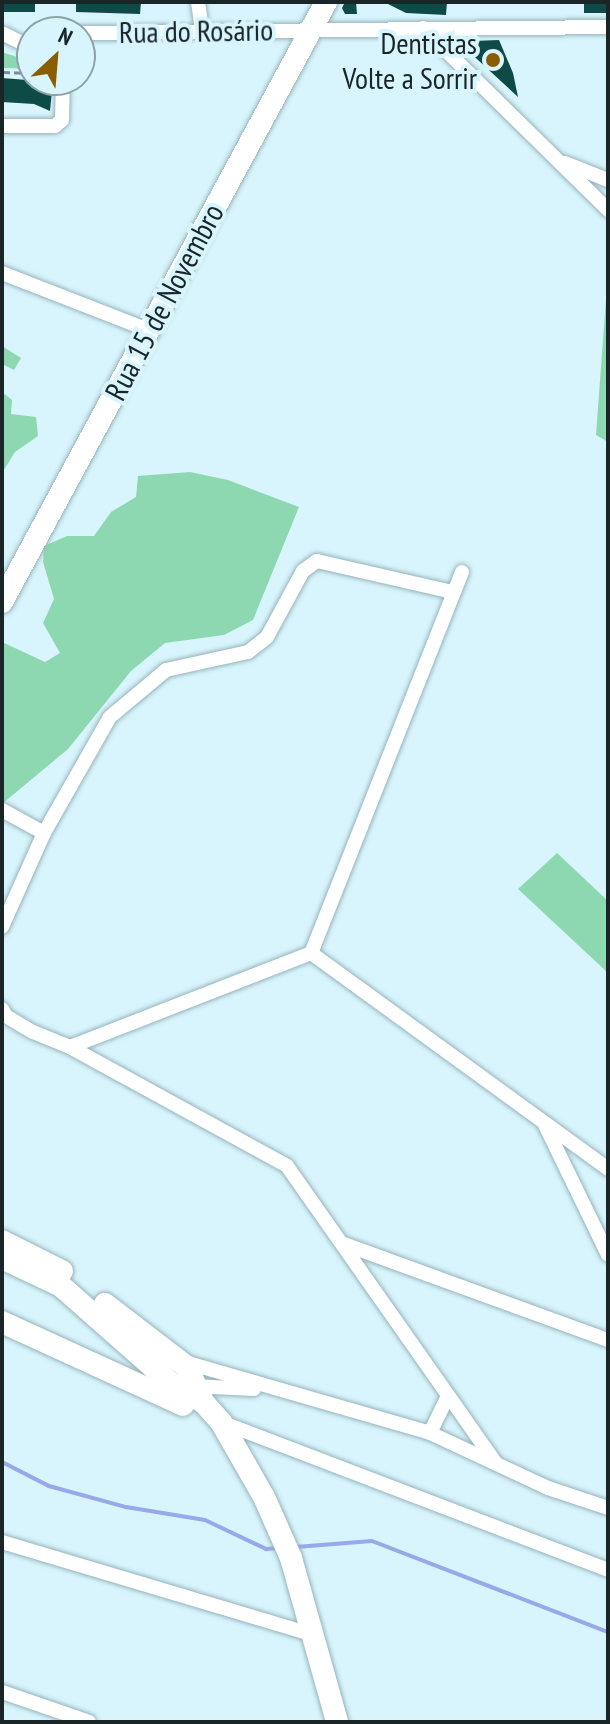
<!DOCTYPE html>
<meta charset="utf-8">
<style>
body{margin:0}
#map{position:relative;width:610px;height:1724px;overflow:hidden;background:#d8f5fd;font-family:"PT Sans Narrow",sans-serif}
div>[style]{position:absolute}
.green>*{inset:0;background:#8dd8b1}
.stream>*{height:4px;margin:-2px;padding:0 2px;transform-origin:2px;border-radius:2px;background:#99a8eb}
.building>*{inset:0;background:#0e4a46;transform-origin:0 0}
.path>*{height:3px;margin-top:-1.5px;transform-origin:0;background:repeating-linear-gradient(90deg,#7a8e93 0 8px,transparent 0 12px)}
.roads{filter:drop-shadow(0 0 2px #97b3bb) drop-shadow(0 0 2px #97b3bb)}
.street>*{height:14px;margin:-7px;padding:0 7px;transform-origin:7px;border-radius:7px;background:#fff}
.secondary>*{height:22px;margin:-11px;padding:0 11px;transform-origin:11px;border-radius:11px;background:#fff}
.dots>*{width:22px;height:22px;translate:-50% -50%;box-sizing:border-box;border:4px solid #d8f5fd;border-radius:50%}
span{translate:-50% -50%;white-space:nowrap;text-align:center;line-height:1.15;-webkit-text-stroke:8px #d8f5fd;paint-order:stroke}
.street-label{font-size:30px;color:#1a2528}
.poi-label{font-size:30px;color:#1a2528}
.right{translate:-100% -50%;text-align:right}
.frame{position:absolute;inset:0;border:4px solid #1a2528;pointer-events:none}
.north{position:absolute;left:16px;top:16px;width:80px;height:80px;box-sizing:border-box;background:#d8f5fd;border:2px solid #8ca2a8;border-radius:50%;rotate:26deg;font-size:22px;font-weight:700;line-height:32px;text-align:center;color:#1a2528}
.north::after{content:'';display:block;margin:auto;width:28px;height:36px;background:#8a5d00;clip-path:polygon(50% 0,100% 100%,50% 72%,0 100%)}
</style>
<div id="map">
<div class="green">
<i style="clip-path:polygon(2px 52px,32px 62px,32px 69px,2px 68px)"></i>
<i style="clip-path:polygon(606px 299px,608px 300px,608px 442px,596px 435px)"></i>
<i style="clip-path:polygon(2px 346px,21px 358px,14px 370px,2px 364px)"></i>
<i style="clip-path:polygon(2px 392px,12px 400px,11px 414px,36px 417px,38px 436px,15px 452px,2px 473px)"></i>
<i style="clip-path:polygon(190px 472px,228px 480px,299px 507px,253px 620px,224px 635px,165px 643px,131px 671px,68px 749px,2px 804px,2px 642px,45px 662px,60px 653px,43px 623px,54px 599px,43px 562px,44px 546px,67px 536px,94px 536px,111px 512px,136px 497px,138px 476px)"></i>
<i style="clip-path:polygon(557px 853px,608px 901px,608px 973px,518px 889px)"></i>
</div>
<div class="stream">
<i style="left:2px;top:1462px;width:53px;rotate:27.1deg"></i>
<i style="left:49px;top:1486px;width:80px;rotate:15.3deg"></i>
<i style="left:126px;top:1507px;width:80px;rotate:9.3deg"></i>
<i style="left:205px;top:1520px;width:68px;rotate:25.4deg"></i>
<i style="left:266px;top:1549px;width:13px;rotate:-4deg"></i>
<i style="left:296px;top:1547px;width:76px;rotate:-4.5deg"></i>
<i style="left:372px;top:1541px;width:253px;rotate:21.1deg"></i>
</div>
<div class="building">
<i style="left:2px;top:2px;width:33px;height:10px"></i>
<i style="clip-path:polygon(76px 2px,141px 2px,140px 14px,76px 12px)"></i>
<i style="clip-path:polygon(345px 2px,356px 2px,357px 14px,345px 14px,342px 8px)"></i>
<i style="clip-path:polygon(384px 2px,447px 2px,446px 15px,406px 13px)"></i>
<i style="left:584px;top:2px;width:24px;height:11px"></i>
<i style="clip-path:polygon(499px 40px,513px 73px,518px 97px,465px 48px,472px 41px)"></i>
<i style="clip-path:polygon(2px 78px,53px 82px,50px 111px,34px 104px,2px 102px)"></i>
</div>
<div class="path">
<i style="left:2px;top:72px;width:30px;rotate:2deg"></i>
</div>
<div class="roads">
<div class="street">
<i style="left:198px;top:2px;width:29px;rotate:82deg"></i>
<i style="left:423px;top:28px;width:260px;rotate:44.5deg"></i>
<i style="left:80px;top:33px;width:528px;rotate:-0.65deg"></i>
<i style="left:4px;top:34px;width:31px;rotate:27deg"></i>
<i style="left:2px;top:126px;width:53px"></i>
<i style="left:55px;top:126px;width:9px;rotate:-41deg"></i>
<i style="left:62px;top:120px;width:40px;rotate:-88.6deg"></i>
<i style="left:565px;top:163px;width:46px;rotate:21.6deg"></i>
<i style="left:2px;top:273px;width:157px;rotate:21.3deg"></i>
<i style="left:462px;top:572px;width:410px;rotate:111.6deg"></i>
<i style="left:311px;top:953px;width:367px;rotate:36deg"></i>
<i style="left:2px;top:810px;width:48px;rotate:28.7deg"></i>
<i style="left:2px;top:927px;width:103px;rotate:-65.9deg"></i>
<i style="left:44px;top:833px;width:133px;rotate:-60.4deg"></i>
<i style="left:110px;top:717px;width:73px;rotate:-40deg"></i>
<i style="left:166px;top:670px;width:84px;rotate:-12.4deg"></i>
<i style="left:248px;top:652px;width:24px;rotate:-38deg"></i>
<i style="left:267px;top:637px;width:75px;rotate:-61.4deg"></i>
<i style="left:303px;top:571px;width:17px;rotate:-36deg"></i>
<i style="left:317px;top:561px;width:139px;rotate:12.9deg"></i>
<i style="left:2px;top:1009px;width:8px;rotate:60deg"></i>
<i style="left:6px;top:1016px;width:31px;rotate:31deg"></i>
<i style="left:33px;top:1032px;width:40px;rotate:22deg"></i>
<i style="left:70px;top:1047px;width:247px;rotate:28.7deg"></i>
<i style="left:287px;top:1166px;width:363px;rotate:54.9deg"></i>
<i style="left:70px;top:1047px;width:259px;rotate:-21.3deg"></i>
<i style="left:545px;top:1125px;width:144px;rotate:64.1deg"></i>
<i style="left:344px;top:1244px;width:281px;rotate:20deg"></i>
<i style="left:181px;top:1361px;width:259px;rotate:16.1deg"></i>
<i style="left:430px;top:1433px;width:130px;rotate:25deg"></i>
<i style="left:548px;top:1488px;width:63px;rotate:18.4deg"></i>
<i style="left:191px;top:1386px;width:63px;rotate:2.7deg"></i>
<i style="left:221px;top:1422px;width:414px;rotate:20.9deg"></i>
<i style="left:430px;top:1433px;width:41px;rotate:-64.1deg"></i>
<i style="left:2px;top:1542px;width:325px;rotate:16.6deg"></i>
<i style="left:2px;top:1692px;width:92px;rotate:19deg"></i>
</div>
<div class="secondary">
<i style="left:2px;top:602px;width:682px;rotate:-61.63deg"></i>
<i style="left:2px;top:1241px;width:67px;rotate:26.6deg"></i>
<i style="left:2px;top:1258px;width:65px;rotate:25.4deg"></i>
<i style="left:61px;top:1286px;width:147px;rotate:41.4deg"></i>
<i style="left:171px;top:1383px;width:37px;rotate:31deg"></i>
<i style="left:203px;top:1402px;width:27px;rotate:48deg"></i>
<i style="left:221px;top:1422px;width:86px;rotate:60.2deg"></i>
<i style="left:264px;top:1497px;width:67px;rotate:66.1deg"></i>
<i style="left:291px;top:1558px;width:170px;rotate:74.3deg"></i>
<i style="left:105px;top:1304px;width:103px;rotate:37.5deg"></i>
<i style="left:187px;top:1367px;width:38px;rotate:65deg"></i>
<i style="left:2px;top:1322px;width:199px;rotate:24.6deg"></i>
</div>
</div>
<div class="dots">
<i style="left:493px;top:60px;background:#8a5d00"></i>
</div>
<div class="street-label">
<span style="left:196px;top:31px;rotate:-1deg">Rua do Rosário</span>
<span style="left:164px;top:302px;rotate:-62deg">Rua 15 de Novembro</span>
</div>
<div class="poi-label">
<span class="right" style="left:477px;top:60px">Dentistas<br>Volte a Sorrir</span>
</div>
<div class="frame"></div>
<div class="north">N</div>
</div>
